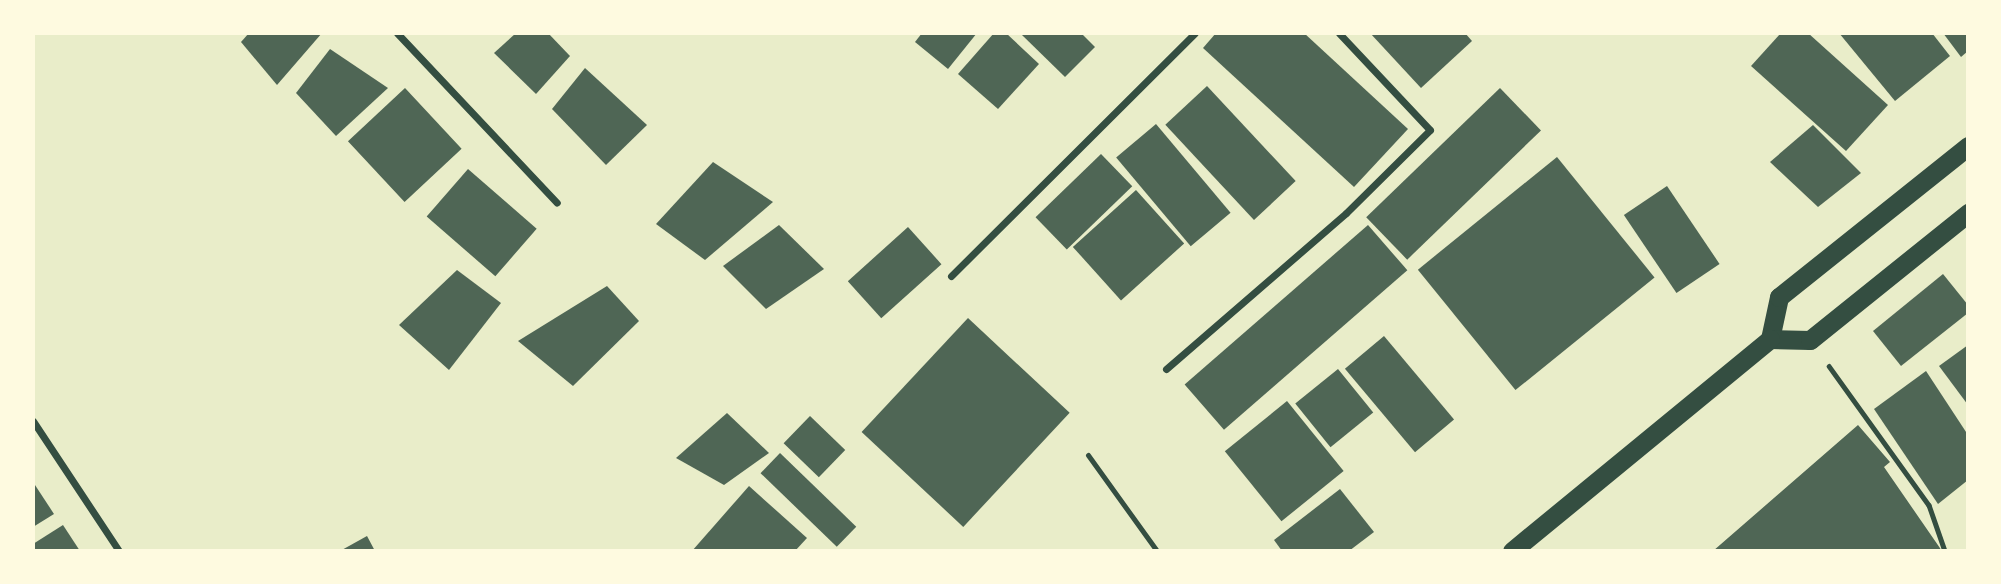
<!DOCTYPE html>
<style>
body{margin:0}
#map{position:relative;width:2001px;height:584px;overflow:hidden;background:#e9edc9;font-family:"Fira Sans Condensed",sans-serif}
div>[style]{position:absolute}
.building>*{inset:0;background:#4f6655;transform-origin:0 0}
.path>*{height:4.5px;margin:-2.25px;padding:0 2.25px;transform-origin:2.25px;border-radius:2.25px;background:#344e41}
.service>*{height:5px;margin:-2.5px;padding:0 2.5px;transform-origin:2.5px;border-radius:2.5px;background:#344e41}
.minor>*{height:7px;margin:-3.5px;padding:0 3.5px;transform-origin:3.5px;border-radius:3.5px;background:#344e41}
.trunk>*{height:19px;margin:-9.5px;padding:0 9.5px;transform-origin:9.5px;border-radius:9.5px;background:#344e41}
span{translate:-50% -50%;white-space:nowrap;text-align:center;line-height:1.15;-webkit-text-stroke:6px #fefae0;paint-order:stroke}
.frame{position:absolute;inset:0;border:35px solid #fefae0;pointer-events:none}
</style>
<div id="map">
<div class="building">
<i style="clip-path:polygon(249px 33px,322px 33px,277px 85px,241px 42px)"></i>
<i style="clip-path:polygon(516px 33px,548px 33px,570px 56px,536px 94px,494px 53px)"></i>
<i style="clip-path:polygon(922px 33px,977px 33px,948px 69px,915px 42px)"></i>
<i style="clip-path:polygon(994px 33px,1006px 33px,1039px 64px,998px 109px,958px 74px)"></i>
<i style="clip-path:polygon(1081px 33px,1095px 47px,1065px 77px,1022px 35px)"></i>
<i style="clip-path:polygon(1216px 33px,1304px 33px,1408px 129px,1354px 187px,1203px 48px)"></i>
<i style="clip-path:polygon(1370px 33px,1465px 33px,1472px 41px,1421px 88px)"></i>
<i style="clip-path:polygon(1781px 33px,1808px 33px,1888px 105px,1846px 151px,1751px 66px)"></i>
<i style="clip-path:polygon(1839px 33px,1932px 33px,1950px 56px,1895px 101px)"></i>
<i style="clip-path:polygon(1943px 33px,1968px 33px,1968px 51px,1961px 57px)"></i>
<i style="clip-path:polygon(330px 49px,388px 88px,336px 136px,296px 93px)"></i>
<i style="clip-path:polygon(585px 68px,647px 125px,606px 165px,552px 109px)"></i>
<i style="left:1207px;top:86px;width:130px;height:57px;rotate:47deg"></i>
<i style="left:405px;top:88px;width:83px;height:78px;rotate:47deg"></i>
<i style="left:1500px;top:88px;width:59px;height:186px;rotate:46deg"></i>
<i style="left:1156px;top:124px;width:116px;height:52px;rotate:50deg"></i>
<i style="clip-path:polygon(1813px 125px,1861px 173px,1818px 207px,1770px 162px)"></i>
<i style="left:1101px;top:154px;width:45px;height:91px;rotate:46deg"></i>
<i style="left:1557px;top:157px;width:155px;height:179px;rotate:51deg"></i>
<i style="clip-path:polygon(713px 162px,773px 202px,705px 260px,656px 224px)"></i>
<i style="left:468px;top:169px;width:91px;height:63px;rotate:41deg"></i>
<i style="left:1667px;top:186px;width:94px;height:52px;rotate:56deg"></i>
<i style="left:1136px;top:190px;width:72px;height:85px;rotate:48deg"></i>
<i style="clip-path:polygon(779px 225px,824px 269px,766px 309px,723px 266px)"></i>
<i style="left:1368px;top:225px;width:60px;height:243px;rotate:49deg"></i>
<i style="left:908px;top:227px;width:50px;height:81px;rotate:48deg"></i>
<i style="clip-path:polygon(457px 270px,501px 303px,449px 370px,399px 325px)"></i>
<i style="clip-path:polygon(1943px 274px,1968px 305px,1968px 313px,1901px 366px,1873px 331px)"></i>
<i style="clip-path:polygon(607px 286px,639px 321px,573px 386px,518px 341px)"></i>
<i style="left:968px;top:318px;width:139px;height:156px;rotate:43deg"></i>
<i style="left:1384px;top:336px;width:109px;height:51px;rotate:50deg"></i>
<i style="clip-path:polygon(1968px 345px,1968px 405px,1939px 366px)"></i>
<i style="left:1338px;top:369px;width:56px;height:55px;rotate:51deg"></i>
<i style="clip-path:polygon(1926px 371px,1968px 435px,1968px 480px,1938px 504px,1874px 409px)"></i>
<i style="left:1287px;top:401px;width:90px;height:80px;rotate:51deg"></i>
<i style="clip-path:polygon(727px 413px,769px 453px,724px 485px,676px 458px)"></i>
<i style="left:810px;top:416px;width:49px;height:38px;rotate:44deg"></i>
<i style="clip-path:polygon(1858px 425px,1890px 462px,1884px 467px,1942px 551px,1713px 551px)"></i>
<i style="left:780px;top:453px;width:106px;height:28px;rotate:44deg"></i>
<i style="clip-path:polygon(33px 482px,54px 514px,33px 527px)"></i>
<i style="clip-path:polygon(749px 486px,807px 538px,795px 551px,692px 551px)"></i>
<i style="clip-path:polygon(1340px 489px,1374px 532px,1349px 551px,1282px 551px,1274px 540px)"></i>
<i style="clip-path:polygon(63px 525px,80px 551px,33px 551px,33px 544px)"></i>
<i style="clip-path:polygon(367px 536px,375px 551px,340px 551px)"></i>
</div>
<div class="path">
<i style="left:1829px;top:366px;width:171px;rotate:54.3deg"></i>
<i style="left:1929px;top:505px;width:49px;rotate:70.8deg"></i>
</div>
<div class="service">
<i style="left:1088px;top:455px;width:118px;rotate:54.3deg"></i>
</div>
<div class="minor">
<i style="left:397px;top:33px;width:233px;rotate:46.7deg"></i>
<i style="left:951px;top:276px;width:344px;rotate:-44.9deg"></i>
<i style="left:1166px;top:369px;width:238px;rotate:-40.9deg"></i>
<i style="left:1346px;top:213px;width:118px;rotate:-44.7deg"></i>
<i style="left:1430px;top:130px;width:133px;rotate:-133.2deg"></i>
<i style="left:33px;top:421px;width:156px;rotate:56.5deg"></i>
</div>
<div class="trunk">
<i style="left:1770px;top:339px;width:43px;rotate:-77.9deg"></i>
<i style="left:1779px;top:297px;width:242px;rotate:-38.6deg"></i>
<i style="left:1770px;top:339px;width:40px;rotate:1.4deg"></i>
<i style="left:1810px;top:340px;width:203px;rotate:-38.8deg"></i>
<i style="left:1512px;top:551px;width:334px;rotate:-39.4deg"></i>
</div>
<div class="frame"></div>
</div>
